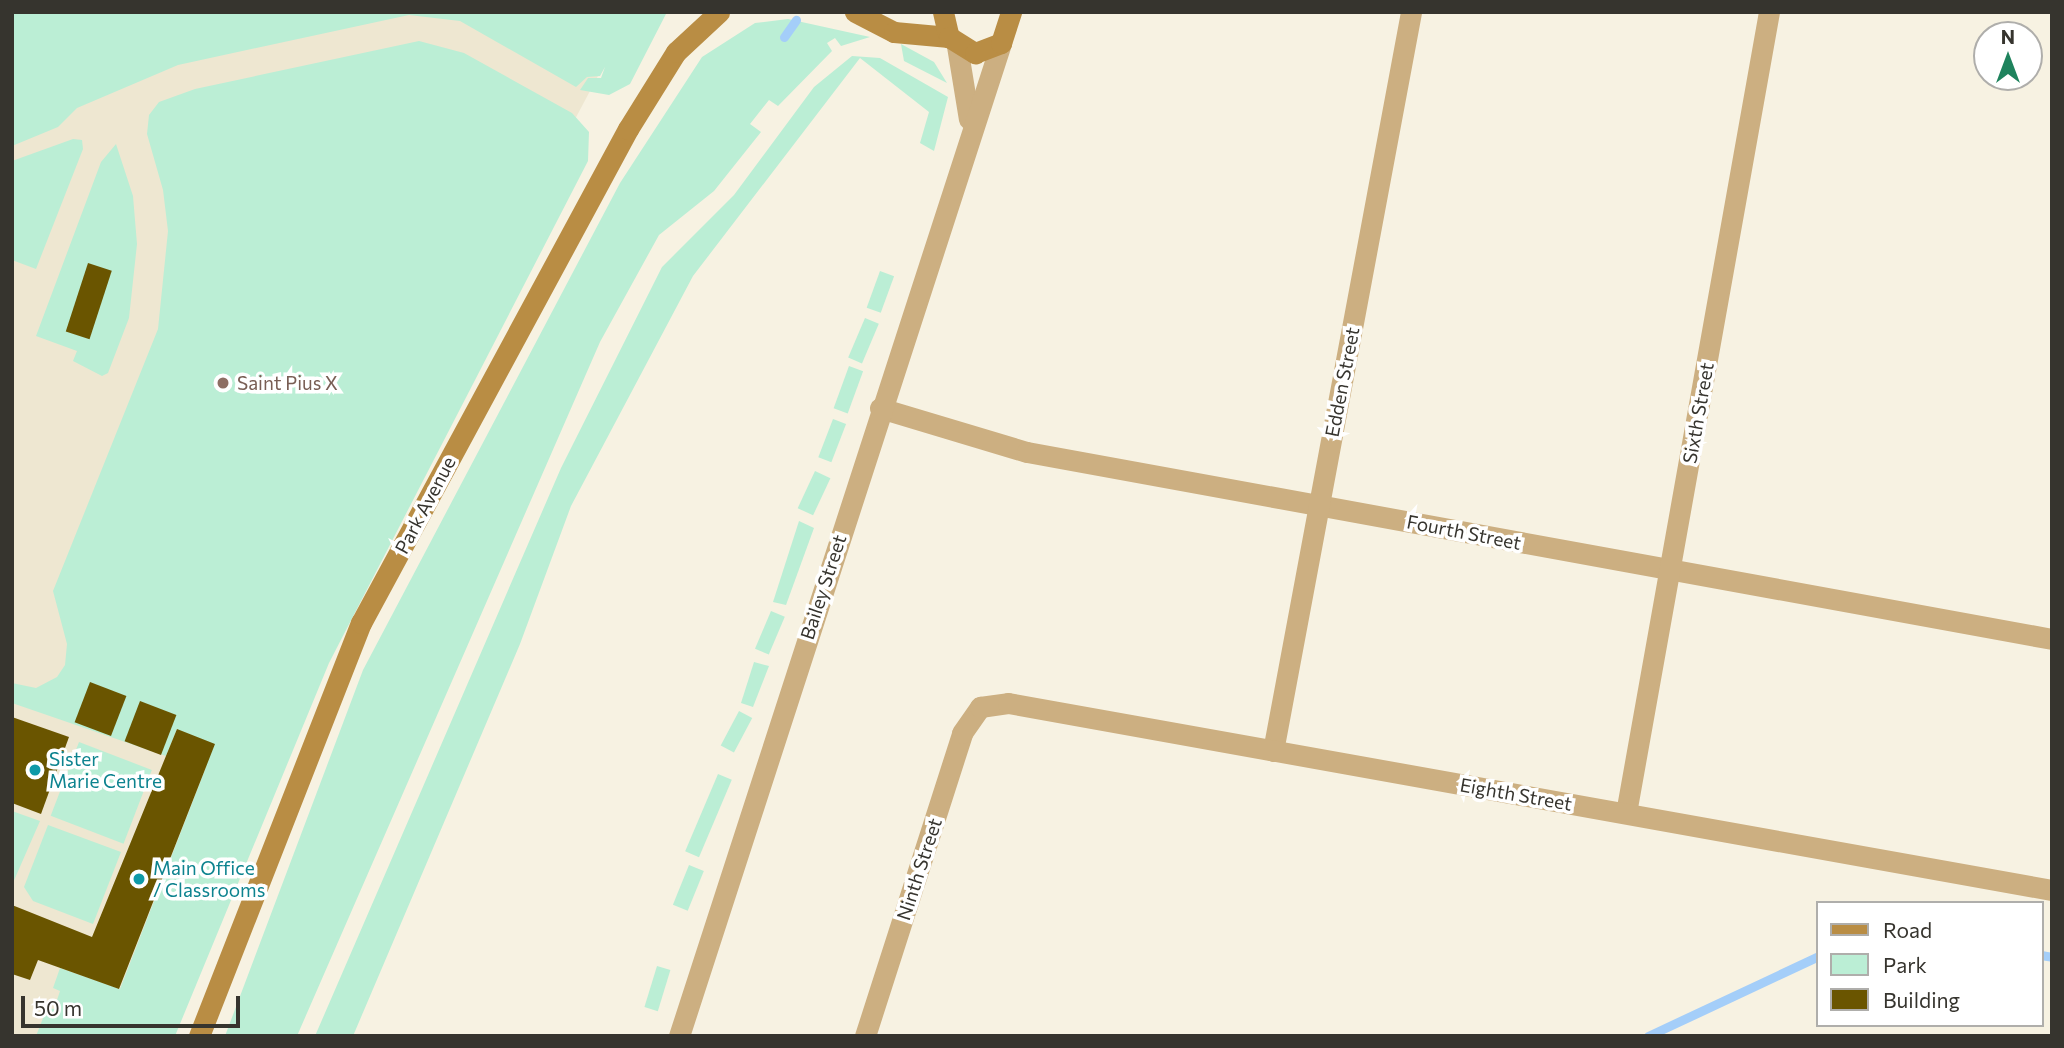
<!DOCTYPE html>
<style>
body{margin:0}
#map{position:relative;width:2064px;height:1048px;overflow:hidden;background:#f7f2e2;font-family:Commissioner,sans-serif}
div>[style]{position:absolute}
.built>*{inset:0;background:#eee7d1}
.green>*{inset:0;background:#bbeed5;transform-origin:0 0}
.stream>*{height:9px;margin:-4.5px;padding:0 4.5px;transform-origin:4.5px;border-radius:4.5px;background:#a4cef9}
.building>*{inset:0;background:#6a5500;transform-origin:0 0}
.street>*{height:21px;margin:-10.5px;padding:0 10.5px;transform-origin:10.5px;border-radius:10.5px;background:#ccaf81}
.secondary>*{height:21px;margin:-10.5px;padding:0 10.5px;transform-origin:10.5px;border-radius:10.5px;background:#b98d44}
.dots>*{width:19px;height:19px;translate:-50% -50%;box-sizing:border-box;border:4px solid #fff;border-radius:50%}
span{translate:-50% -50%;white-space:nowrap;text-align:center;line-height:1.15;-webkit-text-stroke:7px #fff;paint-order:stroke}
.street-label{font-size:19px;color:#36342e}
.education-label{font-size:19px;color:#785e54}
.left{translate:0 -50%;text-align:left}
.culture-label{font-size:19px;color:#0d838f}
.frame{position:absolute;inset:0;border:14px solid #36342e;pointer-events:none}
.legend{position:absolute;left:1816px;top:901px;width:228px;height:126px;box-sizing:border-box;background:#fff;border:2px solid #afaeab;margin:0;padding:9px 12px;list-style:none;font-size:21px;color:#36342e}
.legend li{display:flex;align-items:center;gap:14px;height:35px}
.legend b{width:35px;border:2px solid #afaeab}
.north{position:absolute;left:1973px;top:21px;width:70px;height:70px;box-sizing:border-box;background:#fff;border:2px solid #afaeab;border-radius:50%;rotate:0deg;font-size:19px;font-weight:700;line-height:28px;text-align:center;color:#36342e}
.north::after{content:'';display:block;margin:auto;width:24px;height:32px;background:#1f835d;clip-path:polygon(50% 0,100% 100%,50% 72%,0 100%)}
.scale{position:absolute;left:21px;top:996px;width:219px;height:32px;box-sizing:border-box;border:4px solid #36342e;border-top:0;padding-left:9px;font-size:21px;line-height:24px;white-space:nowrap;color:#36342e;-webkit-text-stroke:5px #fff;paint-order:stroke}
</style>
<div id="map">
<div class="built">
<i style="clip-path:polygon(343px 12px,632px 12px,294px 648px,148px 1036px,12px 1036px,12px 95px)"></i>
</div>
<div class="green">
<i style="clip-path:polygon(12px 12px,667px 12px,630px 84px,609px 95px,580px 90px,588px 78px,601px 78px,605px 67px,600px 76px,587px 77px,576px 87px,460px 21px,409px 15px,178px 65px,77px 108px,58px 127px,12px 146px)"></i>
<i style="clip-path:polygon(788px 19px,870px 37px,841px 46px,835px 38px,827px 43px,832px 51px,778px 106px,769px 100px,750px 124px,761px 132px,714px 191px,659px 235px,600px 342px,297px 1036px,225px 1036px,363px 670px,620px 183px,702px 57px,755px 23px)"></i>
<i style="clip-path:polygon(419px 41px,464px 53px,572px 113px,589px 132px,588px 161px,329px 663px,175px 1036px,36px 1036px,47px 1008px,54px 1009px,60px 991px,53px 988px,60px 968px,120px 989px,206px 767px,177px 729px,166px 756px,12px 703px,12px 683px,36px 688px,57px 677px,65px 665px,67px 644px,53px 591px,158px 329px,168px 231px,163px 190px,147px 134px,149px 115px,159px 102px,195px 89px)"></i>
<i style="clip-path:polygon(901px 44px,934px 62px,947px 83px,904px 61px)"></i>
<i style="clip-path:polygon(852px 56px,880px 58px,948px 97px,934px 151px,920px 143px,929px 112px,860px 58px,693px 276px,571px 506px,520px 644px,353px 1036px,315px 1036px,561px 468px,662px 267px,734px 195px,814px 87px)"></i>
<i style="clip-path:polygon(73px 139px,82px 140px,83px 149px,36px 269px,12px 260px,12px 161px)"></i>
<i style="clip-path:polygon(116px 144px,133px 196px,137px 244px,129px 318px,108px 373px,102px 376px,73px 361px,77px 351px,36px 336px,101px 162px)"></i>
<i style="left:880px;top:271px;width:15px;height:39px;rotate:20deg"></i>
<i style="left:865px;top:318px;width:15px;height:43px;rotate:23deg"></i>
<i style="left:849px;top:366px;width:15px;height:45px;rotate:20deg"></i>
<i style="left:833px;top:419px;width:14px;height:41px;rotate:21deg"></i>
<i style="left:815px;top:471px;width:17px;height:41px;rotate:25deg"></i>
<i style="clip-path:polygon(799px 521px,814px 528px,786px 605px,773px 602px)"></i>
<i style="left:771px;top:611px;width:15px;height:41px;rotate:23deg"></i>
<i style="clip-path:polygon(754px 662px,769px 666px,753px 707px,741px 703px)"></i>
<i style="left:739px;top:711px;width:15px;height:39px;rotate:28deg"></i>
<i style="left:79px;top:742px;width:78px;height:79px;rotate:21deg"></i>
<i style="left:718px;top:774px;width:15px;height:84px;rotate:23deg"></i>
<i style="clip-path:polygon(12px 811px,40px 821px,12px 885px)"></i>
<i style="clip-path:polygon(48px 825px,121px 852px,93px 924px,33px 901px,24px 887px)"></i>
<i style="left:689px;top:865px;width:16px;height:43px;rotate:22deg"></i>
<i style="left:657px;top:966px;width:14px;height:43px;rotate:17deg"></i>
</div>
<div class="stream">
<i style="left:784px;top:37px;width:21px;rotate:-55deg"></i>
<i style="left:2041px;top:955px;width:11px;rotate:10deg"></i>
<i style="left:1648px;top:1036px;width:187px;rotate:-25.1deg"></i>
</div>
<div class="building">
<i style="left:88px;top:263px;width:25px;height:72px;rotate:18deg"></i>
<i style="left:90px;top:682px;width:39px;height:43px;rotate:21deg"></i>
<i style="left:140px;top:701px;width:39px;height:43px;rotate:21deg"></i>
<i style="clip-path:polygon(12px 717px,69px 737px,41px 814px,12px 803px)"></i>
<i style="clip-path:polygon(177px 729px,215px 744px,119px 989px,38px 960px,30px 980px,12px 974px,12px 905px,92px 937px)"></i>
</div>
<div class="street">
<i style="left:957px;top:46px;width:74px;rotate:80.7deg"></i>
<i style="left:880px;top:408px;width:153px;rotate:16.7deg"></i>
<i style="left:1027px;top:452px;width:1042px;rotate:10.34deg"></i>
<i style="left:1273px;top:751px;width:752px;rotate:-79.42deg"></i>
<i style="left:1626px;top:813px;width:814px;rotate:-79.88deg"></i>
<i style="left:679px;top:1036px;width:1044px;rotate:-72.03deg"></i>
<i style="left:865px;top:1036px;width:318px;rotate:-72.2deg"></i>
<i style="left:962px;top:733px;width:32px;rotate:-55deg"></i>
<i style="left:980px;top:707px;width:28px;rotate:-8deg"></i>
<i style="left:1008px;top:703px;width:1061px;rotate:10.16deg"></i>
</div>
<div class="secondary">
<i style="left:855px;top:12px;width:44px;rotate:27.1deg"></i>
<i style="left:894px;top:32px;width:55px;rotate:5.2deg"></i>
<i style="left:943px;top:12px;width:26px;rotate:77deg"></i>
<i style="left:949px;top:37px;width:31px;rotate:32deg"></i>
<i style="left:975px;top:53px;width:28px;rotate:-21deg"></i>
<i style="left:1001px;top:43px;width:33px;rotate:-72deg"></i>
<i style="left:199px;top:1036px;width:444px;rotate:-68.6deg"></i>
<i style="left:361px;top:623px;width:562px;rotate:-61.61deg"></i>
<i style="left:628px;top:129px;width:91px;rotate:-58.1deg"></i>
<i style="left:676px;top:52px;width:59px;rotate:-42.9deg"></i>
</div>
<div class="dots">
<i style="left:223px;top:383px;background:#8d6e63"></i>
<i style="left:35px;top:770px;background:#0f9aa8"></i>
<i style="left:139px;top:879px;background:#0f9aa8"></i>
</div>
<div class="street-label">
<span style="left:1342px;top:382px;rotate:-79deg">Edden Street</span>
<span style="left:1698px;top:413px;rotate:-80deg">Sixth Street</span>
<span style="left:425px;top:505px;rotate:-62deg">Park Avenue</span>
<span style="left:1464px;top:532px;rotate:11deg">Fourth Street</span>
<span style="left:823px;top:587px;rotate:-72deg">Bailey Street</span>
<span style="left:1516px;top:794px;rotate:10deg">Eighth Street</span>
<span style="left:919px;top:869px;rotate:-72deg">Ninth Street</span>
</div>
<div class="education-label">
<span class="left" style="left:237px;top:383px">Saint Pius X</span>
</div>
<div class="culture-label">
<span class="left" style="left:49px;top:770px">Sister<br>Marie Centre</span>
<span class="left" style="left:153px;top:879px">Main Office<br>/ Classrooms</span>
</div>
<div class="frame"></div>
<ul class="legend">
<li><b style="height:9px;background:#b98d44"></b>Road</li>
<li><b style="height:19px;background:#bbeed5"></b>Park</li>
<li><b style="height:19px;background:#6a5500"></b>Building</li>
</ul>
<div class="north">N</div>
<div class="scale">50 m</div>
</div>
